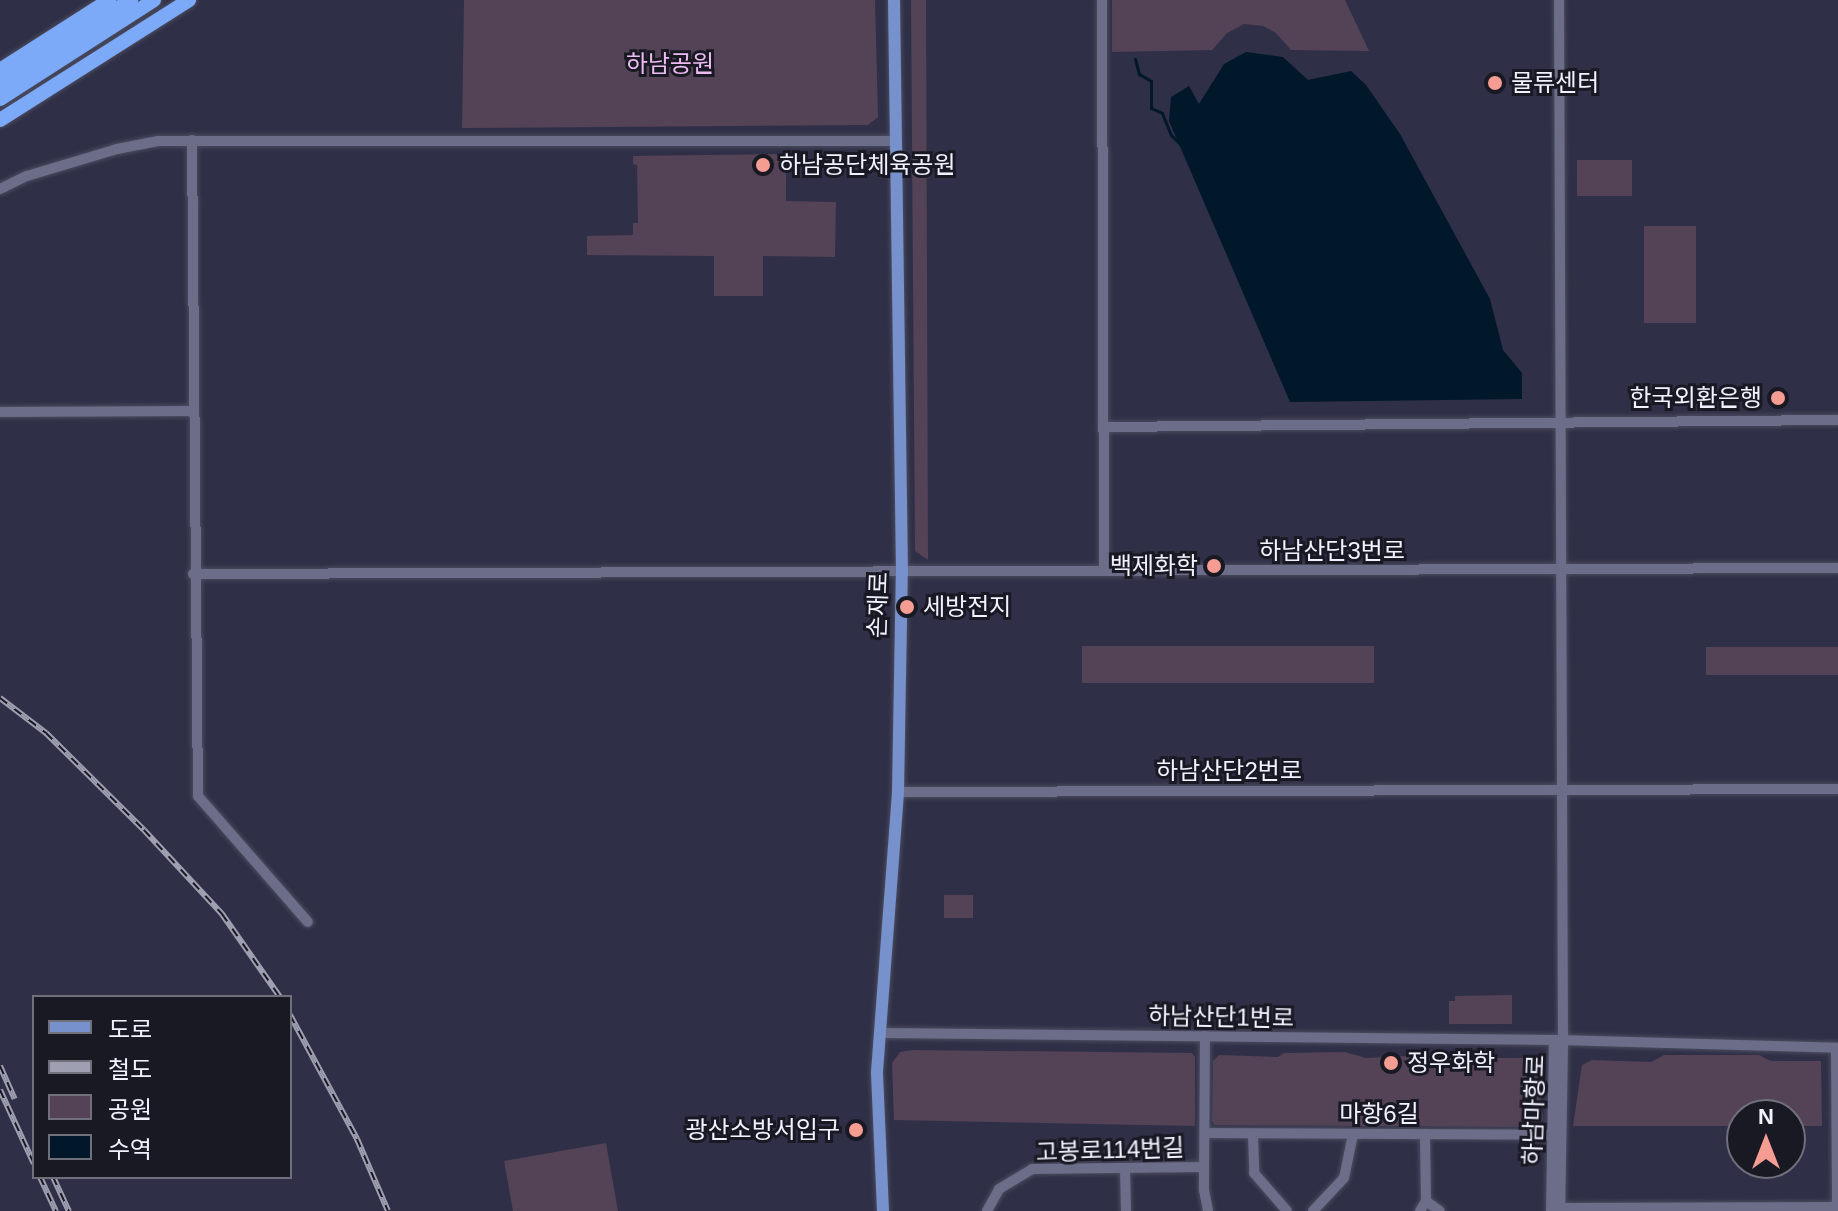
<!DOCTYPE html>
<meta charset="utf-8">
<style>
body{margin:0}
#map{position:relative;width:1838px;height:1211px;overflow:hidden;background:#2f2f47;font-family:Helvetica,"Noto Sans KR",sans-serif}
div>[style]{position:absolute}
.green>*{inset:0;background:#544356;transform-origin:0 0}
.water>*{inset:0;background:#00182a}
.stream>*{height:3px;margin:-1.5px;padding:0 1.5px;transform-origin:1.5px;border-radius:1.5px;background:#00182a}
.roads{filter:drop-shadow(0 0 2px #4b4c5f) drop-shadow(0 0 2px #4b4c5f)}
.minor>*{height:10px;margin:-5px;padding:0 5px;transform-origin:5px;border-radius:5px;background:#6c6d88}
.major>*{height:12px;margin:-6px;padding:0 6px;transform-origin:6px;border-radius:6px;background:#7691cc}
.highway>*{height:14px;margin:-7px;padding:0 7px;transform-origin:7px;border-radius:7px;background:#7da9f9}
.rail>*{height:6px;margin-top:-3px;transform-origin:0;background:repeating-linear-gradient(90deg,#181923 0 9px,#9e9fb0 0 18px);box-sizing:border-box;border-block:2px solid #9e9fb0}
.dots>*{width:22px;height:22px;translate:-50% -50%;box-sizing:border-box;border:4px solid #181923;border-radius:50%}
span{translate:-50% -50%;white-space:nowrap;text-align:center;line-height:1.15;-webkit-text-stroke:6px #181923;paint-order:stroke}
.park-label{font-size:24px;color:#edbaf1}
.poi-label{font-size:24px;color:#f1f2ff}
.left{translate:0 -50%;text-align:left}
.right{translate:-100% -50%;text-align:right}
.street-label{font-size:24px;color:#f1f2ff}
.legend{position:absolute;left:32px;top:995px;width:260px;height:184px;box-sizing:border-box;background:#181923;border:2px solid #6f707b;margin:0;padding:10px 14px;list-style:none;font-size:24px;color:#f1f2ff}
.legend li{display:flex;align-items:center;gap:16px;height:40px}
.legend b{width:40px;border:2px solid #6f707b}
.north{position:absolute;left:1726px;top:1099px;width:80px;height:80px;box-sizing:border-box;background:#181923;border:2px solid #6f707b;border-radius:50%;rotate:0deg;font-size:22px;font-weight:700;line-height:32px;text-align:center;color:#f1f2ff}
.north::after{content:'';display:block;margin:auto;width:28px;height:36px;background:#f59c93;clip-path:polygon(50% 0,100% 100%,50% 72%,0 100%)}
</style>
<div id="map">
<div class="green">
<i style="clip-path:polygon(464px 0,875px 0,878px 117px,868px 125px,462px 128px)"></i>
<i style="clip-path:polygon(911px 0,926px 0,928px 560px,915px 551px)"></i>
<i style="clip-path:polygon(1112px 0,1345px 0,1369px 51px,1291px 50px,1276px 33px,1263px 26px,1244px 24px,1227px 33px,1212px 50px,1112px 52px)"></i>
<i style="clip-path:polygon(786px 154px,786px 201px,836px 202px,835px 257px,763px 256px,763px 296px,714px 296px,714px 256px,587px 255px,587px 236px,633px 235px,633px 223px,638px 223px,637px 165px,633px 164px,633px 156px)"></i>
<i style="left:1577px;top:160px;width:55px;height:36px"></i>
<i style="left:1644px;top:226px;width:52px;height:97px"></i>
<i style="left:1082px;top:646px;width:292px;height:37px"></i>
<i style="left:1706px;top:647px;width:132px;height:28px"></i>
<i style="left:944px;top:895px;width:29px;height:23px"></i>
<i style="clip-path:polygon(1512px 995px,1512px 1024px,1449px 1024px,1449px 1001px,1455px 1001px,1455px 996px)"></i>
<i style="clip-path:polygon(913px 1050px,1192px 1053px,1195px 1057px,1195px 1126px,894px 1120px,892px 1063px,900px 1052px)"></i>
<i style="clip-path:polygon(1345px 1052px,1366px 1058px,1472px 1053px,1492px 1058px,1537px 1058px,1543px 1120px,1537px 1127px,1215px 1125px,1212px 1121px,1213px 1061px,1219px 1055px,1278px 1057px,1284px 1053px)"></i>
<i style="clip-path:polygon(1664px 1055px,1759px 1055px,1771px 1061px,1821px 1061px,1822px 1126px,1790px 1126px,1790px 1115px,1742px 1115px,1742px 1126px,1573px 1126px,1582px 1065px,1592px 1060px,1651px 1062px)"></i>
<i style="clip-path:polygon(606px 1143px,618px 1211px,513px 1211px,504px 1161px)"></i>
</div>
<div class="water">
<i style="clip-path:polygon(1246px 52px,1283px 57px,1308px 80px,1351px 71px,1366px 85px,1400px 134px,1490px 299px,1503px 350px,1522px 373px,1522px 399px,1290px 402px,1169px 121px,1171px 97px,1189px 86px,1199px 104px,1224px 64px)"></i>
</div>
<div class="stream">
<i style="left:1135px;top:59px;width:16px;rotate:75deg"></i>
<i style="left:1139px;top:74px;width:14px;rotate:30deg"></i>
<i style="left:1151px;top:81px;width:27px;rotate:90deg"></i>
<i style="left:1151px;top:108px;width:12px;rotate:24deg"></i>
<i style="left:1162px;top:113px;width:24px;rotate:68deg"></i>
<i style="left:1171px;top:135px;width:13px;rotate:45deg"></i>
</div>
<div class="roads">
<div class="minor">
<i style="left:1102px;top:0;width:571px;rotate:89.8deg"></i>
<i style="left:1559px;top:0;width:1046px;rotate:89.78deg"></i>
<i style="left:1563px;top:1046px;width:165px;rotate:91deg"></i>
<i style="left:192px;top:140px;width:656px;rotate:89.48deg"></i>
<i style="left:198px;top:796px;width:167px;rotate:48.9deg"></i>
<i style="left:0;top:189px;width:30px;rotate:-26deg"></i>
<i style="left:27px;top:176px;width:94px;rotate:-16.7deg"></i>
<i style="left:117px;top:149px;width:42px;rotate:-11deg"></i>
<i style="left:158px;top:141px;width:739px"></i>
<i style="left:0;top:412px;width:194px;rotate:-0.3deg"></i>
<i style="left:1105px;top:427px;width:733px;rotate:-0.55deg"></i>
<i style="left:193px;top:574px;width:1645px;rotate:-0.21deg"></i>
<i style="left:898px;top:792px;width:940px;rotate:-0.18deg"></i>
<i style="left:882px;top:1033px;width:678px;rotate:0.59deg"></i>
<i style="left:1560px;top:1040px;width:278px;rotate:1.6deg"></i>
<i style="left:1205px;top:1036px;width:154px;rotate:90.4deg"></i>
<i style="left:1204px;top:1190px;width:21px;rotate:79deg"></i>
<i style="left:1836px;top:1048px;width:162px;rotate:89.6deg"></i>
<i style="left:1205px;top:1133px;width:347px;rotate:0.3deg"></i>
<i style="left:1253px;top:1135px;width:38px;rotate:88deg"></i>
<i style="left:1254px;top:1173px;width:50px;rotate:49deg"></i>
<i style="left:1125px;top:1170px;width:41px;rotate:88.6deg"></i>
<i style="left:1426px;top:1201px;width:17px;rotate:36deg"></i>
<i style="left:1560px;top:1208px;width:278px;rotate:-0.2deg"></i>
<i style="left:987px;top:1211px;width:25px;rotate:-61deg"></i>
<i style="left:999px;top:1189px;width:39px;rotate:-31deg"></i>
<i style="left:1032px;top:1169px;width:172px;rotate:-0.7deg"></i>
<i style="left:1313px;top:1211px;width:45px;rotate:-46.8deg"></i>
<i style="left:1344px;top:1178px;width:45px;rotate:-78.4deg"></i>
<i style="left:1420px;top:1211px;width:12px;rotate:-59deg"></i>
<i style="left:1426px;top:1201px;width:67px;rotate:-90.9deg"></i>
<i style="left:1551px;top:1211px;width:164px;rotate:-89deg"></i>
<i style="left:1554px;top:1047px;width:9px;rotate:-49deg"></i>
</div>
<div class="major">
<i style="left:883px;top:1211px;width:139px;rotate:-92.5deg"></i>
<i style="left:877px;top:1072px;width:281px;rotate:-85.7deg"></i>
<i style="left:898px;top:792px;width:219px;rotate:-89deg"></i>
<i style="left:902px;top:573px;width:573px;rotate:-90.8deg"></i>
</div>
<div class="highway">
<i style="left:0;top:70px;width:130px;rotate:-32.7deg"></i>
<i style="left:0;top:84px;width:156px;rotate:-32.7deg"></i>
<i style="left:0;top:99px;width:183px;rotate:-32.7deg"></i>
<i style="left:0;top:120px;width:224px;rotate:-32.4deg"></i>
</div>
</div>
<div class="rail">
<i style="left:0;top:698px;width:58px;rotate:37.3deg"></i>
<i style="left:46px;top:733px;width:138px;rotate:44.7deg"></i>
<i style="left:144px;top:830px;width:115px;rotate:47.1deg"></i>
<i style="left:222px;top:914px;width:101px;rotate:55.1deg"></i>
<i style="left:290px;top:1015px;width:141px;rotate:61.6deg"></i>
<i style="left:357px;top:1139px;width:78px;rotate:66.7deg"></i>
<i style="left:0;top:1066px;width:36px;rotate:66deg"></i>
<i style="left:0;top:1090px;width:81px;rotate:65.3deg"></i>
<i style="left:40px;top:1177px;width:38px;rotate:65deg"></i>
<i style="left:53px;top:1177px;width:38px;rotate:65deg"></i>
</div>
<div class="dots">
<i style="left:1495px;top:83px;background:#f59c93"></i>
<i style="left:763px;top:165px;background:#f59c93"></i>
<i style="left:1778px;top:398px;background:#f59c93"></i>
<i style="left:1214px;top:566px;background:#f59c93"></i>
<i style="left:907px;top:607px;background:#f59c93"></i>
<i style="left:1391px;top:1063px;background:#f59c93"></i>
<i style="left:856px;top:1130px;background:#f59c93"></i>
</div>
<div class="park-label">
<span style="left:670px;top:64px">하남공원</span>
</div>
<div class="poi-label">
<span class="left" style="left:1511px;top:83px">물류센터</span>
<span class="left" style="left:779px;top:165px">하남공단체육공원</span>
<span class="right" style="left:1762px;top:398px">한국외환은행</span>
<span class="right" style="left:1198px;top:566px">백제화학</span>
<span class="left" style="left:923px;top:607px">세방전지</span>
<span class="left" style="left:1407px;top:1063px">정우화학</span>
<span class="right" style="left:840px;top:1130px">광산소방서입구</span>
</div>
<div class="street-label">
<span style="left:1332px;top:551px">하남산단3번로</span>
<span style="left:878px;top:605px;rotate:-88deg">손재로</span>
<span style="left:1229px;top:771px">하남산단2번로</span>
<span style="left:1221px;top:1017px;rotate:1deg">하남산단1번로</span>
<span style="left:1534px;top:1110px;rotate:-88deg">하남마항로</span>
<span style="left:1379px;top:1114px">마항6길</span>
<span style="left:1110px;top:1150px;rotate:-2deg">고봉로114번길</span>
</div>
<ul class="legend">
<li><b style="height:10px;background:#7691cc"></b>도로</li>
<li><b style="height:10px;background:#9e9fb0"></b>철도</li>
<li><b style="height:22px;background:#544356"></b>공원</li>
<li><b style="height:22px;background:#00182a"></b>수역</li>
</ul>
<div class="north">N</div>
</div>
